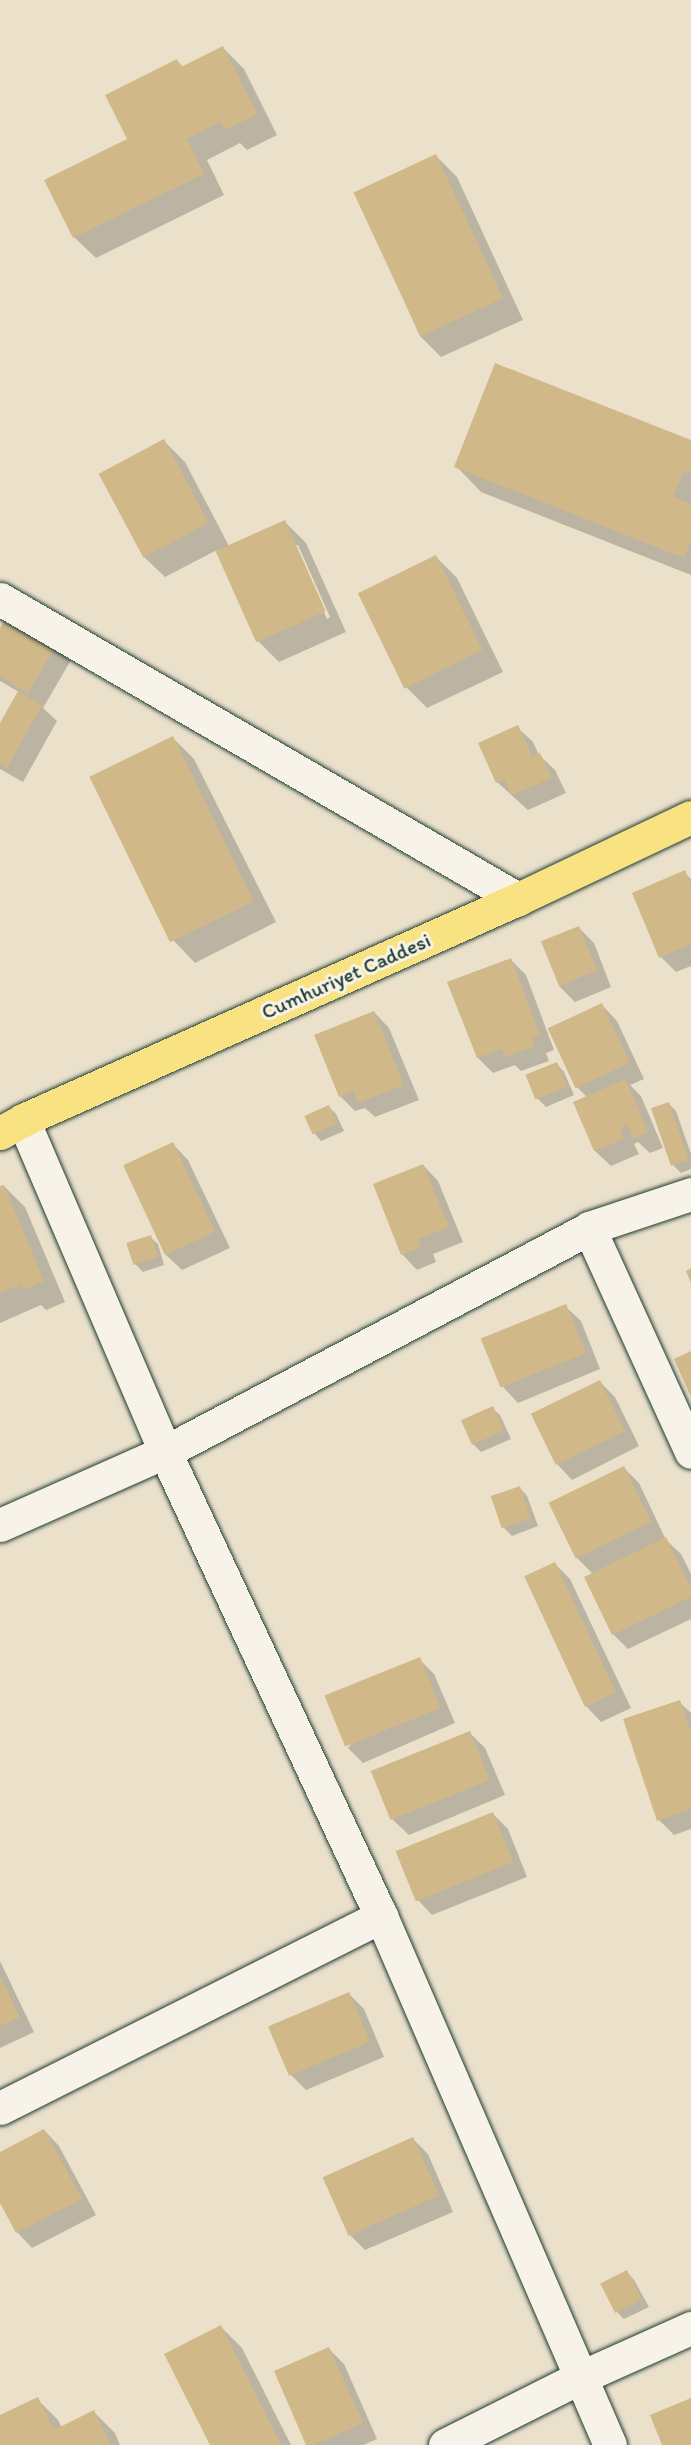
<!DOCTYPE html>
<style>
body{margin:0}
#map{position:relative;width:691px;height:2445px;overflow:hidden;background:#ebe1cb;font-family:Itim,sans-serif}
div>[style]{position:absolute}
.shadow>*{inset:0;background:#0003}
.building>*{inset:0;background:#d0b888;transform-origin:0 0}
.roads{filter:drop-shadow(0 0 2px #1f3d34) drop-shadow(0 0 2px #1f3d34)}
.minor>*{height:33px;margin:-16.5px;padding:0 16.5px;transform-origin:16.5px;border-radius:16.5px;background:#f7f3e8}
.major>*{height:33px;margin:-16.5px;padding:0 16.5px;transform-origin:16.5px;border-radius:16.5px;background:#f8e281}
span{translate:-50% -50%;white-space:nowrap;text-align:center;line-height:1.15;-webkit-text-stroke:6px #f7f3e8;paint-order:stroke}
.street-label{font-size:21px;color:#1f3d34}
</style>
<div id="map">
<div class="shadow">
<i style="clip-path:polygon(223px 48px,244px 69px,277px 135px,247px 150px,240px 143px,207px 160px,224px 195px,96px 258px,74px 237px,46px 181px,129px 140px,177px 61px,183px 67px)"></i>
<i style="clip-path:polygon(436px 156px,457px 177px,523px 320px,441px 357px,420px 336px,355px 193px)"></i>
<i style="clip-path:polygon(evenodd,164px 441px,185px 462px,229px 546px,285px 522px,306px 543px,346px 632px,279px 662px,258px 641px,217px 550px,165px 577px,143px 556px,164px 441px,295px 545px,298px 545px,330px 617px,327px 619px,295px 545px)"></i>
<i style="clip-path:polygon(691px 442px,691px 575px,481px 492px,456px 466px)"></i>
<i style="clip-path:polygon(436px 557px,457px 578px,503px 672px,427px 708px,406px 687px)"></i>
<i style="clip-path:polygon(0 631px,56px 645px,71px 660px,43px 708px,57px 721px,23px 782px,0 769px,0 726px,19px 692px,0 681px)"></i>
<i style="clip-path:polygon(517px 727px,533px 742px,539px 755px,555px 770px,566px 793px,528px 810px,497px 782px)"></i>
<i style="clip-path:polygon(173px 738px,194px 759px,276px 922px,195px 963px,174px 941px,92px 778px)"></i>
<i style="clip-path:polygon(684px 872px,691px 879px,691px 966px,676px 972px,661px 957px)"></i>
<i style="clip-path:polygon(578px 927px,594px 943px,611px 987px,575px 1002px,559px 986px)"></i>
<i style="clip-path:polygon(511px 960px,526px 975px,554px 1050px,546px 1053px,549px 1061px,521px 1071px,515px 1065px,493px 1073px,478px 1058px)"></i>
<i style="clip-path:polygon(602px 1005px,617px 1021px,644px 1079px,630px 1085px,641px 1096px,663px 1148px,650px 1153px,638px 1142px,634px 1144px,639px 1154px,611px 1166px,595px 1151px,575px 1102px,587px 1097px,577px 1087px)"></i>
<i style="clip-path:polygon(374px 1012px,389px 1028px,419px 1100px,375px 1117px,365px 1108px,355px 1111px,340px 1096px)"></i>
<i style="clip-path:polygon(557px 1064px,564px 1072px,574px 1095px,546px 1107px,538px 1099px)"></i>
<i style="clip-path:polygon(668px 1103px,676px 1111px,691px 1154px,691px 1169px,681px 1173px,673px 1165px)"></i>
<i style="clip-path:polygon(329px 1107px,336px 1114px,344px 1131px,321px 1141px,314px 1133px)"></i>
<i style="clip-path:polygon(173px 1144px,188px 1160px,230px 1248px,182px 1270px,166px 1255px)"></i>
<i style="clip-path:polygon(423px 1165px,438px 1181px,463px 1242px,433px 1254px,436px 1262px,417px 1270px,402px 1254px)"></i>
<i style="clip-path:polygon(4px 1186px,25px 1207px,65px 1302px,46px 1310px,41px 1305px,0 1323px,0 1188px)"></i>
<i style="clip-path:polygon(150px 1237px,158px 1244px,164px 1265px,143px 1272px,135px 1264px)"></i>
<i style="clip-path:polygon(565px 1306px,581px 1321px,600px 1369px,518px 1403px,503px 1387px)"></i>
<i style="clip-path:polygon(600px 1382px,615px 1397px,639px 1446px,572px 1480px,557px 1464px,533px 1416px)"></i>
<i style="clip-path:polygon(492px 1408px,500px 1415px,511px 1439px,481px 1452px,473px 1444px)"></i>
<i style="clip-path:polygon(624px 1468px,639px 1483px,666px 1540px,681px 1554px,691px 1574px,691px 1619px,628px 1649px,613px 1634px,593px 1574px,576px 1557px)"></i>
<i style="clip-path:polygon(520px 1488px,527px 1496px,538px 1526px,512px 1536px,504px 1528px)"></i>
<i style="clip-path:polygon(555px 1564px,570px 1579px,631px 1708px,601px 1722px,586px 1706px)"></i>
<i style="clip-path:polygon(419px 1659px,434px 1674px,455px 1723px,363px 1763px,348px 1748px)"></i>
<i style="clip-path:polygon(679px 1702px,691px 1713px,691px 1829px,674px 1835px,659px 1820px)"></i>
<i style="clip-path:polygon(470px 1733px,485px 1748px,505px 1795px,409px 1835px,393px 1820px,373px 1773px)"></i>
<i style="clip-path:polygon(493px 1814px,508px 1829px,527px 1877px,432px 1915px,417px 1899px)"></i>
<i style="clip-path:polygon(0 1961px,34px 2032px,0 2048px)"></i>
<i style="clip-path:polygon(349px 1994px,364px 2009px,384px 2057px,306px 2090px,291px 2075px)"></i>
<i style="clip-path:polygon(44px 2130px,59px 2146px,96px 2215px,32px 2248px,17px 2232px,0 2200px,0 2153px)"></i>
<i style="clip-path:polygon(412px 2138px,428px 2154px,453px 2212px,365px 2250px,350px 2235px)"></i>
<i style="clip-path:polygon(627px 2272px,634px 2280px,649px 2307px,624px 2319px,617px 2312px)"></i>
<i style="clip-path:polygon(221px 2327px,242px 2348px,291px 2445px,212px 2445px)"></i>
<i style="clip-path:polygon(329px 2349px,344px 2364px,377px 2439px,363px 2445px,308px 2445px)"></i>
<i style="clip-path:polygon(37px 2399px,58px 2420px,62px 2428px,94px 2412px,115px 2433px,120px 2445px,0 2445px,0 2417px)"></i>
</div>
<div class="building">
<i style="clip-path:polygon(223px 46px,257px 114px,225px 130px,220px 122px,187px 139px,204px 174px,73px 238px,44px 180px,127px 139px,105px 95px,177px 59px,181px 67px)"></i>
<i style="left:436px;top:154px;width:159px;height:91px;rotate:65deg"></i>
<i style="clip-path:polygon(495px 363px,691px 440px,691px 470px,690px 474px,684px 471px,673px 497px,691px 504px,691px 540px,684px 558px,454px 467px)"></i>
<i style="left:164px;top:439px;width:95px;height:74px;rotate:62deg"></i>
<i style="left:285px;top:520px;width:100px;height:76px;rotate:66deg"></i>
<i style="left:436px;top:555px;width:106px;height:87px;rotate:64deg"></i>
<i style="clip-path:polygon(7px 615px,57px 644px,28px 693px,0 676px,0 628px)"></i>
<i style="clip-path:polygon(18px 691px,42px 705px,7px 768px,0 763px,0 723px)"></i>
<i style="clip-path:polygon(518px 725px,532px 756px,540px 753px,552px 778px,511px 795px,504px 779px,496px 783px,478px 743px)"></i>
<i style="left:173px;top:736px;width:184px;height:93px;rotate:64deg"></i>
<i style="clip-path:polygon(685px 870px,691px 885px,691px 944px,659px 958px,632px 893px)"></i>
<i style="left:579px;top:926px;width:48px;height:41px;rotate:68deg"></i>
<i style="clip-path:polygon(511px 958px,540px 1035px,532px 1038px,535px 1046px,505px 1057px,502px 1049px,477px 1058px,447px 982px)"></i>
<i style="left:602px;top:1003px;width:66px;height:60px;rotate:65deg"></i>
<i style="clip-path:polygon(374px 1011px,404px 1085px,358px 1103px,353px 1091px,339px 1097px,314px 1035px)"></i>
<i style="left:557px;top:1062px;width:27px;height:34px;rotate:68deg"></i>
<i style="clip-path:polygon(626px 1079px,648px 1132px,633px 1139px,628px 1125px,620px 1128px,624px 1139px,594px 1151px,573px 1102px)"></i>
<i style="left:669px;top:1102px;width:61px;height:19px;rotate:71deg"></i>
<i style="left:329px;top:1105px;width:20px;height:27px;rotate:66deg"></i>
<i style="left:173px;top:1142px;width:99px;height:55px;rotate:65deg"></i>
<i style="clip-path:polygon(423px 1164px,449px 1227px,418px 1239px,422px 1247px,401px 1255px,373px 1184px)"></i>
<i style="clip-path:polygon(4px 1185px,44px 1281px,23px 1290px,21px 1284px,0 1293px,0 1186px)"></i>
<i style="left:151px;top:1235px;width:23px;height:26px;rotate:72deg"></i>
<i style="clip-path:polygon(691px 1268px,691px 1283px,686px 1271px)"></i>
<i style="left:566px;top:1304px;width:53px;height:92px;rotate:68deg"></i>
<i style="clip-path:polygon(691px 1351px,691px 1397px,674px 1359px)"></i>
<i style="left:600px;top:1380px;width:57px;height:77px;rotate:64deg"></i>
<i style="left:493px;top:1406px;width:27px;height:35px;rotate:66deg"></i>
<i style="left:624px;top:1466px;width:62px;height:84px;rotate:64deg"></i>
<i style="left:520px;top:1486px;width:34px;height:31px;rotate:71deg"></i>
<i style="clip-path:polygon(666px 1537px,691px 1588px,691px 1597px,612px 1635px,584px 1577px)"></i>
<i style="left:555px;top:1562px;width:144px;height:34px;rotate:65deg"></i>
<i style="left:420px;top:1657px;width:55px;height:103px;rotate:68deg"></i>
<i style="clip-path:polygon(680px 1700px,691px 1732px,691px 1809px,657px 1821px,623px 1719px)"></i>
<i style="left:470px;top:1731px;width:53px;height:107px;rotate:68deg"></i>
<i style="left:493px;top:1812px;width:54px;height:105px;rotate:68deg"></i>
<i style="clip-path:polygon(0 1976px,20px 2017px,0 2026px)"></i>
<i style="left:349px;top:1992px;width:54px;height:88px;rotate:67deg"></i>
<i style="clip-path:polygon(44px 2129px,82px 2199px,16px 2233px,0 2203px,0 2152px)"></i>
<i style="left:413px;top:2137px;width:64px;height:99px;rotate:66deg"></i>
<i style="left:627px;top:2270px;width:33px;height:30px;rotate:63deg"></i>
<i style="clip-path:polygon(221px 2325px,281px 2445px,210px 2445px,164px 2354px)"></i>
<i style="clip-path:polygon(329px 2347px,363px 2423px,314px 2445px,306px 2445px,274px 2371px)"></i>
<i style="clip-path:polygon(38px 2397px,54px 2430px,94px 2410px,111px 2445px,0 2445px,0 2415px)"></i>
<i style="clip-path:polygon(691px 2398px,691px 2445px,662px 2445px,650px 2415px)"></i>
</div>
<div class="roads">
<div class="minor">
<i style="left:0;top:599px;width:599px;rotate:30.08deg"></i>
<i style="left:23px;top:1120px;width:361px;rotate:66.8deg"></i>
<i style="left:165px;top:1452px;width:512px;rotate:65.04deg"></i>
<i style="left:381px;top:1916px;width:576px;rotate:66.59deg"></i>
<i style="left:589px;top:1228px;width:246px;rotate:65.5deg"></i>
<i style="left:0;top:1525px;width:180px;rotate:-23.9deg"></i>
<i style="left:165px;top:1452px;width:480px;rotate:-27.8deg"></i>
<i style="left:589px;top:1228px;width:108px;rotate:-18.4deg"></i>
<i style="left:0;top:2108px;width:427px;rotate:-26.7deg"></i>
<i style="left:445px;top:2445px;width:150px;rotate:-26.6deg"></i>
<i style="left:579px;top:2378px;width:123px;rotate:-24.1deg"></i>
</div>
<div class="major">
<i style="left:0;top:1133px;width:26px;rotate:-29deg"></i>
<i style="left:23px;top:1120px;width:542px;rotate:-24.06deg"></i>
<i style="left:518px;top:899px;width:191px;rotate:-25.4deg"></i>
</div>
</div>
<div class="street-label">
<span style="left:346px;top:976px;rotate:-24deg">Cumhuriyet Caddesi</span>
</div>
</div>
